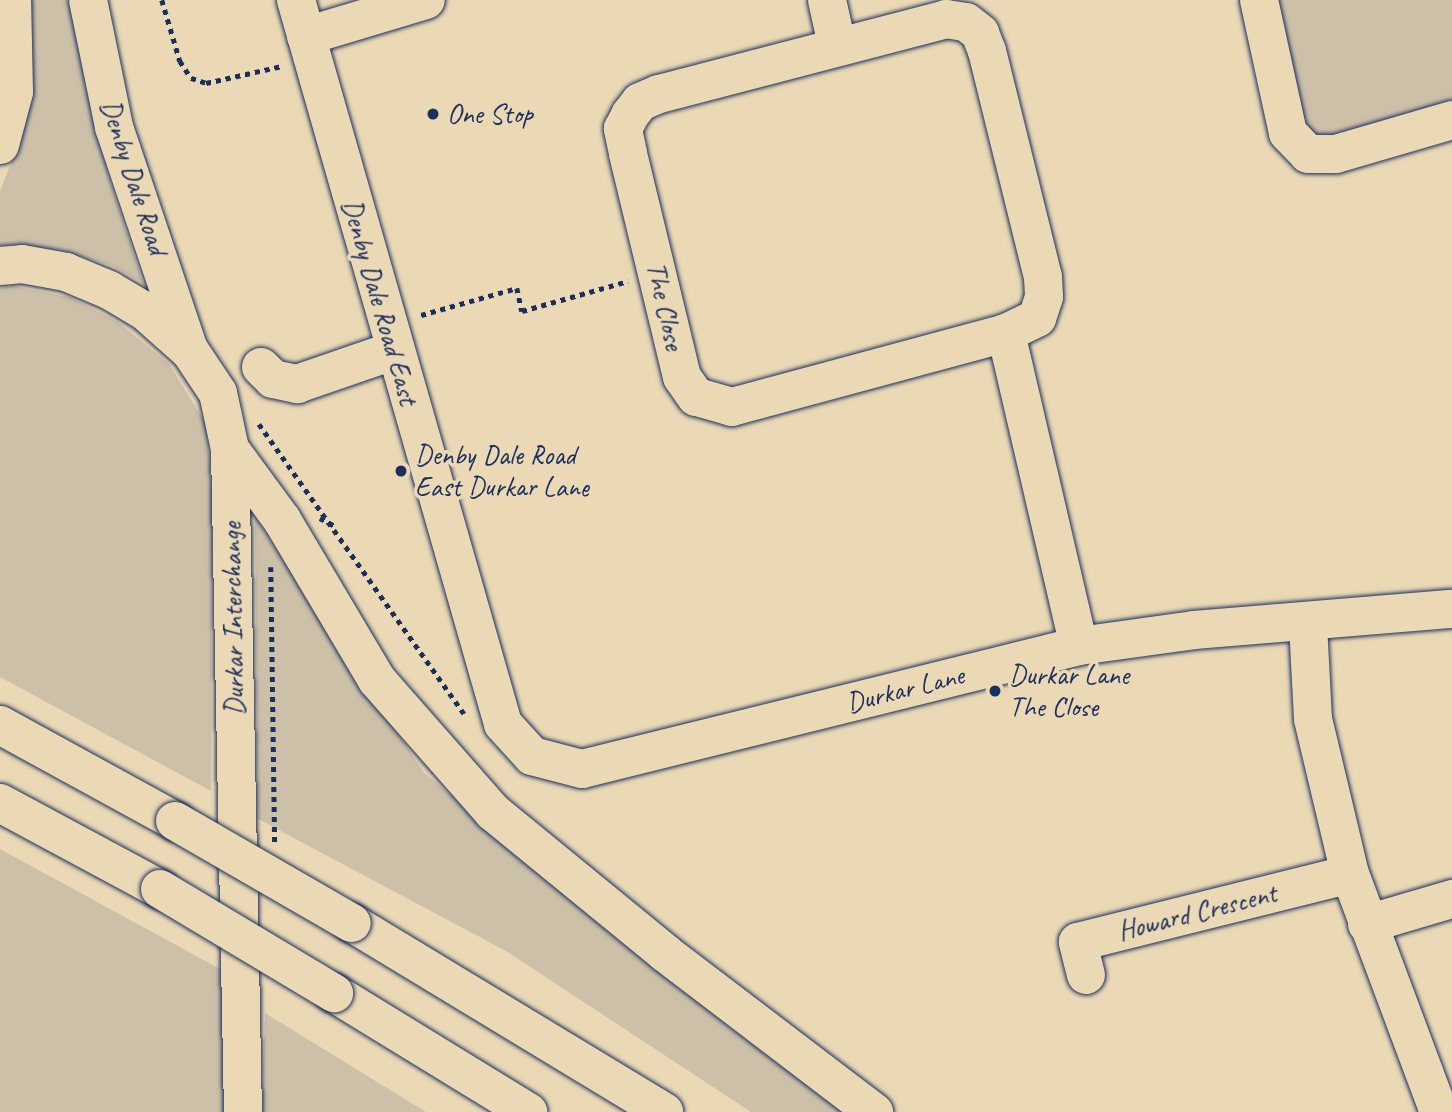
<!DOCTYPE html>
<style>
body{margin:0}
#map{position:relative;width:1452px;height:1112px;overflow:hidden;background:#ebd9b6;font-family:Caveat,sans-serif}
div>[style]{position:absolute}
.green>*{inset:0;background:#cdc0a9}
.path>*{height:4.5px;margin-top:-2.25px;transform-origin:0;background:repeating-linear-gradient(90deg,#1b2f5e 0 5px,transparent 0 10px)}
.roads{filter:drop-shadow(0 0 2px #1b2f5e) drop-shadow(0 0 2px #1b2f5e)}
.minor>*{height:38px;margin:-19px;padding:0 19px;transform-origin:19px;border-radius:19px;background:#ebd9b6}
.major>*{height:38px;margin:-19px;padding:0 19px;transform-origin:19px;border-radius:19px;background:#ebd9b6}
.highway>*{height:38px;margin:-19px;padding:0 19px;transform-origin:19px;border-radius:19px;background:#ebd9b6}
.bridges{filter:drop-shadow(0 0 2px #1b2f5e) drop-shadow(0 0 2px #1b2f5e)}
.highway-bridge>*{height:38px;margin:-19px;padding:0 19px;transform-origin:19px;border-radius:19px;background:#ebd9b6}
.dots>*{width:19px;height:19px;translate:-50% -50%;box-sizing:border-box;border:4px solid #ebd9b6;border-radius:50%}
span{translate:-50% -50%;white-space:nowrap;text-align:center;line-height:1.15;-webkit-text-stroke:7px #ebd9b6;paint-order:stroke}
.poi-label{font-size:28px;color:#1b2f5e}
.left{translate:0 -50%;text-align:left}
.street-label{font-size:28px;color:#1b2f5e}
</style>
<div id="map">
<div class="green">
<i style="clip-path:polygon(27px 0,68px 0,109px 177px,143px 283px,113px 266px,60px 250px,0 245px,0 191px,14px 156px)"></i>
<i style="clip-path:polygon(1259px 0,1452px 0,1452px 120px,1308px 154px)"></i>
<i style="clip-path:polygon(13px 286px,69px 297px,118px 322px,169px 364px,206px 424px,212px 491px,211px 791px,0 677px,0 288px)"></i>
<i style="clip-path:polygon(255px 517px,424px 773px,842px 1112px,751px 1112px,506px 951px,258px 819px)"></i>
<i style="clip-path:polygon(0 849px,222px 970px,228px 1112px,0 1112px)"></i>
<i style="clip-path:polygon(265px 1013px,426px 1112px,262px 1112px)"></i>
</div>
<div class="path">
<i style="left:162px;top:0;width:64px;rotate:73.6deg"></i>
<i style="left:180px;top:61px;width:20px;rotate:57deg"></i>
<i style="left:191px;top:78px;width:16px;rotate:18deg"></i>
<i style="left:206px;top:83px;width:78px;rotate:-12.6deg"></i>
<i style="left:421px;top:315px;width:100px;rotate:-15.7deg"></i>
<i style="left:517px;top:288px;width:24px;rotate:78deg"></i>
<i style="left:522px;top:311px;width:110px;rotate:-15.8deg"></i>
<i style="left:259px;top:424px;width:355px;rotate:54.7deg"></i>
<i style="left:320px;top:518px;width:17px;rotate:28deg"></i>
<i style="left:271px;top:567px;width:275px;rotate:89.2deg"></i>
</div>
<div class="roads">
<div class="minor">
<i style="left:296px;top:0;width:753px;rotate:74.04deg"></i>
<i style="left:503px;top:724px;width:43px;rotate:47.8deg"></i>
<i style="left:532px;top:756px;width:52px;rotate:14.6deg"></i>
<i style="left:582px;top:769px;width:512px;rotate:-13.9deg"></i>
<i style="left:1079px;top:646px;width:116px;rotate:-7.9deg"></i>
<i style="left:1194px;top:630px;width:259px;rotate:-4.7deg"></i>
<i style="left:827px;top:0;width:46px;rotate:77.5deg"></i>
<i style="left:1259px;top:0;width:136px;rotate:77.7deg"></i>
<i style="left:1288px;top:133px;width:29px;rotate:46deg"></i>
<i style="left:1308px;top:154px;width:28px"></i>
<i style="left:1336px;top:154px;width:121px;rotate:-16.3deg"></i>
<i style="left:946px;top:19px;width:20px;rotate:9deg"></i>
<i style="left:966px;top:22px;width:18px;rotate:38deg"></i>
<i style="left:980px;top:33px;width:19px;rotate:69deg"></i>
<i style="left:987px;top:51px;width:233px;rotate:76.1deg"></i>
<i style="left:1043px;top:277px;width:20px;rotate:87deg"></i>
<i style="left:1044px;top:297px;width:22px;rotate:108deg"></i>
<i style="left:1037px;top:318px;width:34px;rotate:154deg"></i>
<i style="left:1006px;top:333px;width:284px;rotate:164.9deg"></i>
<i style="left:732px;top:407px;width:37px;rotate:-164deg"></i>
<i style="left:696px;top:397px;width:24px;rotate:-125deg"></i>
<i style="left:682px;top:377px;width:230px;rotate:-103.6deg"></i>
<i style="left:628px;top:153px;width:25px;rotate:-102deg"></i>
<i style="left:623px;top:129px;width:16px;rotate:-63deg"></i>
<i style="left:630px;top:115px;width:16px;rotate:-52deg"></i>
<i style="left:640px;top:102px;width:21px;rotate:-23deg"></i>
<i style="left:659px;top:94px;width:297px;rotate:-14.6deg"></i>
<i style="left:306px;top:36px;width:125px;rotate:-16.7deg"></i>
<i style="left:1006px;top:333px;width:321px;rotate:76.9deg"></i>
<i style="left:261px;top:367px;width:17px;rotate:45deg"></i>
<i style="left:273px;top:379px;width:25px;rotate:12deg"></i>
<i style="left:297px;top:384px;width:102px;rotate:-19deg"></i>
<i style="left:1308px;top:624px;width:95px;rotate:87deg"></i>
<i style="left:1313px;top:719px;width:159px;rotate:76.6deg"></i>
<i style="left:1350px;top:874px;width:254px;rotate:69.5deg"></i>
<i style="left:1367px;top:924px;width:89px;rotate:-16.4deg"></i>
<i style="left:1086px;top:975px;width:34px;rotate:-104deg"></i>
<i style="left:1078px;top:942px;width:280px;rotate:-14deg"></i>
</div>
<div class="major">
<i style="left:88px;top:0;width:130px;rotate:78.4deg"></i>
<i style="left:114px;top:127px;width:235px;rotate:71.4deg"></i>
<i style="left:0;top:145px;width:55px;rotate:-75.2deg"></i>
<i style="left:14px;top:92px;width:92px;rotate:-91.2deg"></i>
<i style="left:0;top:266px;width:22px;rotate:-5deg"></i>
<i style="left:22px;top:264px;width:45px;rotate:10.3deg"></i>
<i style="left:66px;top:272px;width:47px;rotate:22.7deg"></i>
<i style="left:109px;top:290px;width:43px;rotate:30.7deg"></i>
<i style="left:146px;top:312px;width:59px;rotate:41.6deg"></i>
<i style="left:190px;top:351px;width:50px;rotate:56.3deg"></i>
<i style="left:218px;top:393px;width:57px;rotate:77.9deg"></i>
<i style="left:230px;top:449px;width:663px;rotate:88.88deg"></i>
</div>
<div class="highway">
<i style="left:230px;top:449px;width:88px;rotate:53.8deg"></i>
<i style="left:282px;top:520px;width:186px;rotate:59.3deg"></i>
<i style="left:377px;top:680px;width:176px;rotate:48.7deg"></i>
<i style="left:493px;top:812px;width:222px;rotate:39.3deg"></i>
<i style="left:665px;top:953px;width:263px;rotate:37.3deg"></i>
<i style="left:0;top:725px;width:200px;rotate:28.7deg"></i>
<i style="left:0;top:803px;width:182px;rotate:28.3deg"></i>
<i style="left:352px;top:923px;width:365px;rotate:31.2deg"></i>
<i style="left:334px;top:993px;width:228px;rotate:31.5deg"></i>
</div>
</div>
<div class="bridges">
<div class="highway-bridge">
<i style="left:175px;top:821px;width:204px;rotate:30deg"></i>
<i style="left:160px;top:889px;width:203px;rotate:30.9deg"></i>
</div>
</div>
<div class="dots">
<i style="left:433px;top:114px;background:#1b2f5e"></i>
<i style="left:401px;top:471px;background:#1b2f5e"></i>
<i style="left:995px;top:691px;background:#1b2f5e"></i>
</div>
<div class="poi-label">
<span class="left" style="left:447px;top:114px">One Stop</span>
<span class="left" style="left:415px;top:471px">Denby Dale Road<br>East Durkar Lane</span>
<span class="left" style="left:1009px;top:691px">Durkar Lane<br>The Close</span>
</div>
<div class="street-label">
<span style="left:134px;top:177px;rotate:72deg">Denby Dale Road</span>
<span style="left:380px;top:302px;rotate:74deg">Denby Dale Road East</span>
<span style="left:665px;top:306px;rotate:77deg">The Close</span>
<span style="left:233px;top:619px;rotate:-91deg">Durkar Interchange</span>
<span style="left:905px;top:689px;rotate:-14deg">Durkar Lane</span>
<span style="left:1197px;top:912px;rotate:-14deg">Howard Crescent</span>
</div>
</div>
